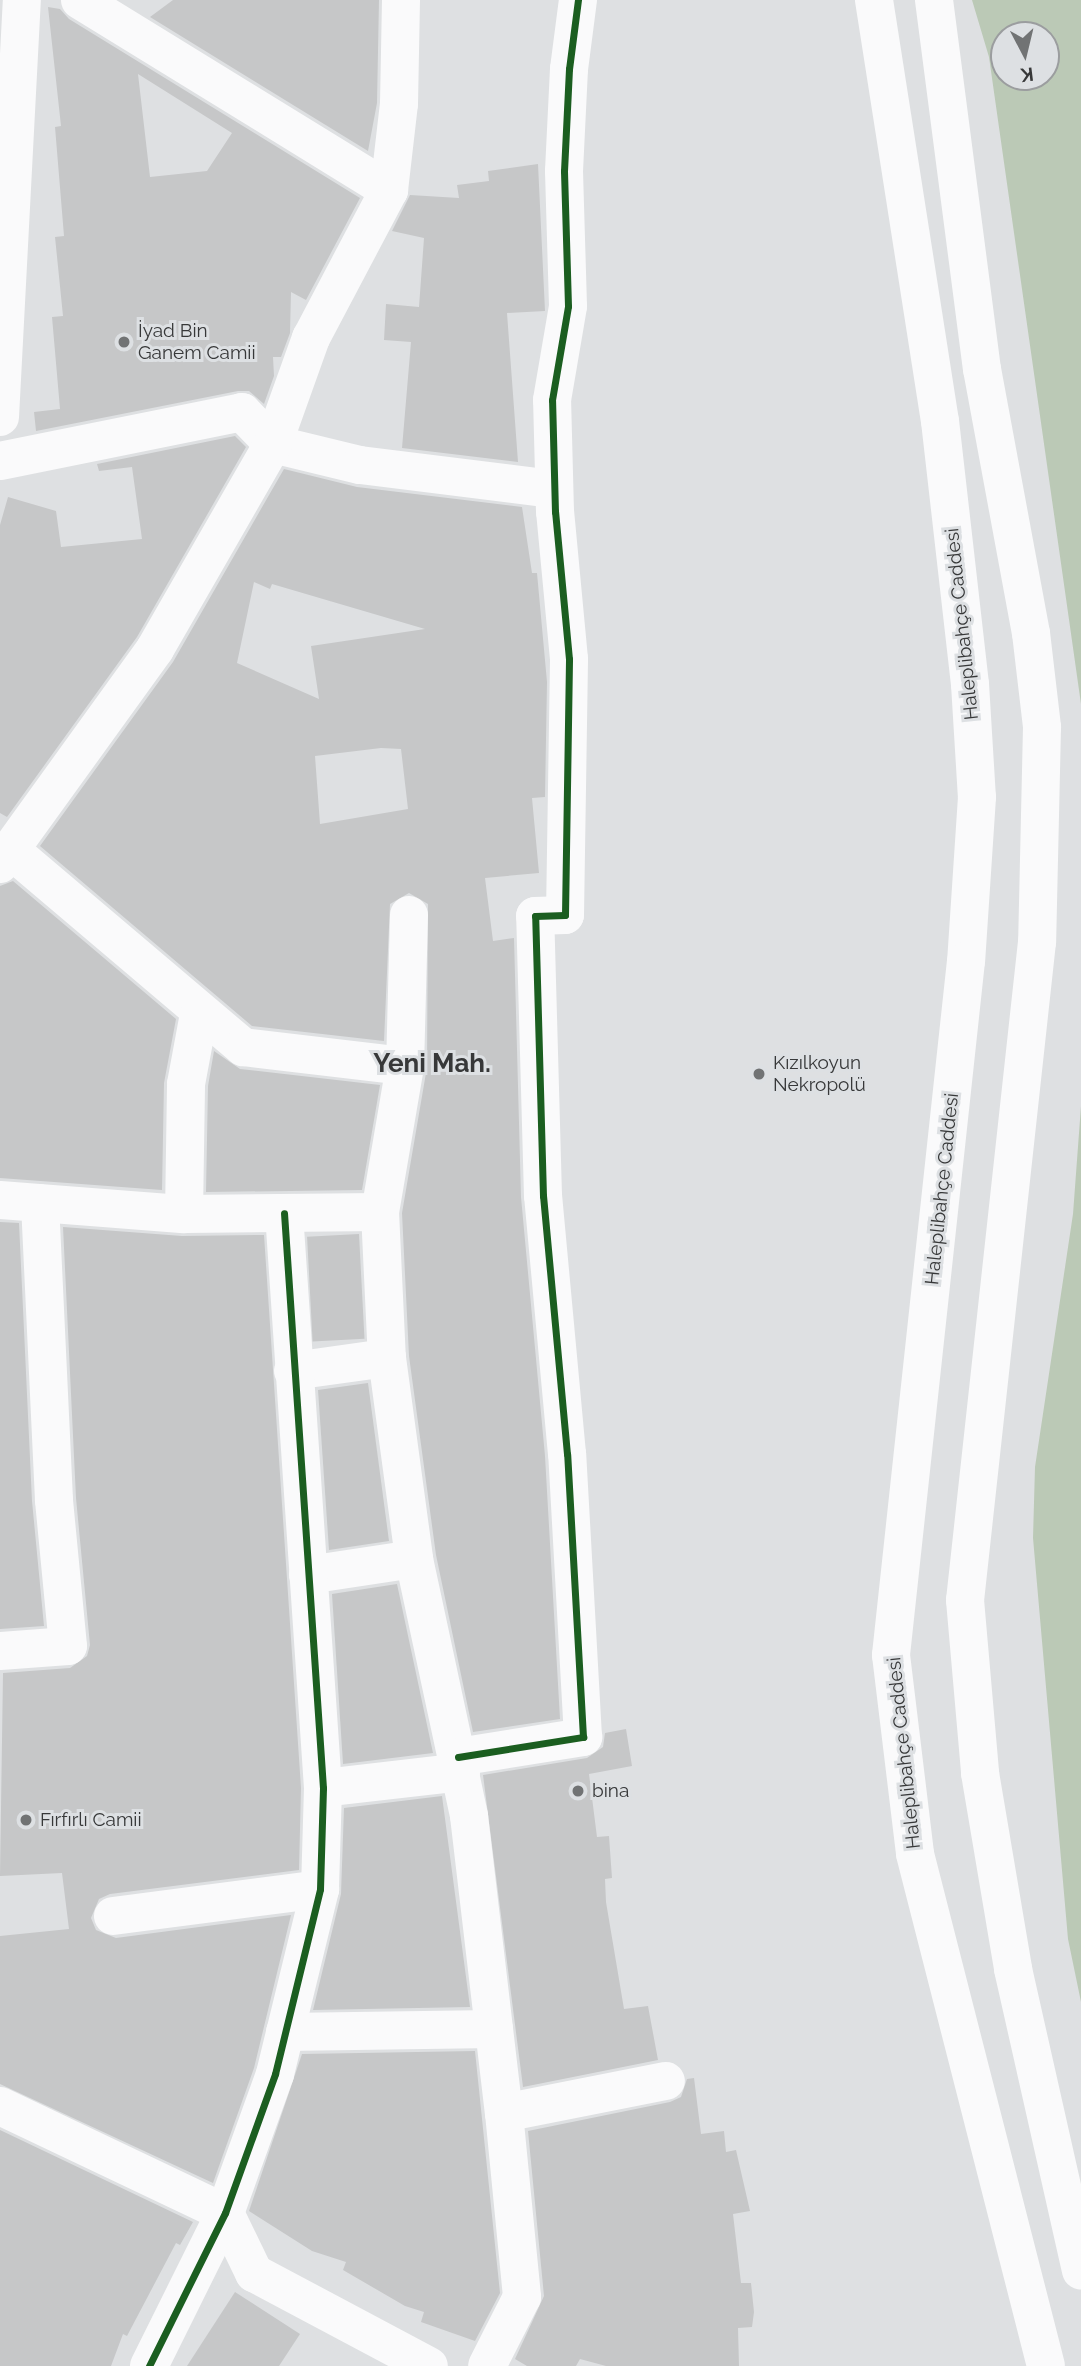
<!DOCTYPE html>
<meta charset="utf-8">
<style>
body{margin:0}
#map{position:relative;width:1081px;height:2366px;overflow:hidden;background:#dee0e2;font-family:Raleway,sans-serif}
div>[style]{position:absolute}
.green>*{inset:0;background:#bbc9b6}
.building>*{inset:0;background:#c6c7c8;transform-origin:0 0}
.street>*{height:38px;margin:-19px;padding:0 19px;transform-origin:19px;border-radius:19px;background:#fafafb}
.secondary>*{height:38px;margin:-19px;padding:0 19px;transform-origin:19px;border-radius:19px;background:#fafafb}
.cycleway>*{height:7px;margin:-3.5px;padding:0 3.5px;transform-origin:3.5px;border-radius:3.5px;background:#1b5e20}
.dots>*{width:19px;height:19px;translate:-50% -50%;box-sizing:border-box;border:4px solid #dde0e3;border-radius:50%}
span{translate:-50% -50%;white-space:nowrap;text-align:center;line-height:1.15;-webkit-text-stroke:6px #dde0e3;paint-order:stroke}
.poi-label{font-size:19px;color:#373839}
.left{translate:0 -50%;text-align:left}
.street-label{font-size:19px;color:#373839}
.district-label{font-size:26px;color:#373839;font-weight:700}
.north{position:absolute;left:990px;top:21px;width:70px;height:70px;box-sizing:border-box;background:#dde0e3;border:2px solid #9b9d9f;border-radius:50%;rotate:173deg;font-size:19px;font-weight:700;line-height:28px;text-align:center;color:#373839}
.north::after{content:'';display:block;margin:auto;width:24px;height:32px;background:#717374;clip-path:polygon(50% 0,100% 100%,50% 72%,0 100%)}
</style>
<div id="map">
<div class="green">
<i style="clip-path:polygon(evenodd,972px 0,1081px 0,1081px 704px,989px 57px,972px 0,1004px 35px,1046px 35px,1046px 77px,1004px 77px,1004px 35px)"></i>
<i style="clip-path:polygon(1081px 1106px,1081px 2002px,1068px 1939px,1033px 1538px,1035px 1467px,1073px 1214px)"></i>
</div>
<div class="building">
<i style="clip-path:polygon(173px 0,379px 0,377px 103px,368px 151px,150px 17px)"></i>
<i style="clip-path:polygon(evenodd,48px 7px,60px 9px,69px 19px,360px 198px,306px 300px,291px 292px,290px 333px,281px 357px,273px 357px,274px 376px,264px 404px,249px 391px,238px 391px,36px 431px,34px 412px,60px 409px,52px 317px,63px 316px,55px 237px,64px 236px,55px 127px,61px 126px,48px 7px,138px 74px,232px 133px,207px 171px,150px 177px,138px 74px)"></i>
<i style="clip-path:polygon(538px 164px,545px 311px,507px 313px,518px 462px,402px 448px,411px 342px,384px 340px,386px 304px,419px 307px,424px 238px,392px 231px,410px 195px,459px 198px,457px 185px,489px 181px,488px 171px)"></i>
<i style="clip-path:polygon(235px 436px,246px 447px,137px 637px,7px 817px,0 813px,0 525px,8px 497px,56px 511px,61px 547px,142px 539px,132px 467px,99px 471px,97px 464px)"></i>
<i style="clip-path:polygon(evenodd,284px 469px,357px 487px,522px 507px,532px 573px,537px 573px,547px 682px,545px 797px,532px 798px,539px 873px,485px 878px,493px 941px,514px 938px,521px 1197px,545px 1456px,560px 1719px,473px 1732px,436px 1555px,409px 1356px,402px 1213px,427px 1067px,428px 904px,409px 893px,390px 904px,384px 1041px,252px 1026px,40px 846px,173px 662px,284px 469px,254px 582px,270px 589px,272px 584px,425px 629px,311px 646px,319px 699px,237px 663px,254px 582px,284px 469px,381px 748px,401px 749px,408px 809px,320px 824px,315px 756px,381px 748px)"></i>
<i style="clip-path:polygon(13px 881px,176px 1019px,164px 1083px,162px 1190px,0 1178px,0 886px)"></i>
<i style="clip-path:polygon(214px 1051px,240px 1069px,380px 1085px,362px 1190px,206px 1192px,208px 1086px)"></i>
<i style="clip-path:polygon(0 1222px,19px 1223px,32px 1501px,44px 1626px,0 1629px)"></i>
<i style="clip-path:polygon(63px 1227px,182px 1236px,264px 1235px,301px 1788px,299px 1870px,110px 1894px,99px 1899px,91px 1918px,96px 1930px,116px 1938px,291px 1915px,254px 2068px,213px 2183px,0 2084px,0 1936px,69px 1929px,62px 1873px,0 1876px,3px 1673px,70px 1668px,87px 1656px,90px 1645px,76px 1498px)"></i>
<i style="left:359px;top:1234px;width:105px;height:52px;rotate:87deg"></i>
<i style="clip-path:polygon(368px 1383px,389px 1541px,329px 1550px,318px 1390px)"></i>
<i style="clip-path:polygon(397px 1584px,433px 1753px,343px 1764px,332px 1594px)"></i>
<i style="clip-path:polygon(626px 1729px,632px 1766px,589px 1774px,597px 1837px,609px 1836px,612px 1878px,605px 1879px,606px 1902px,624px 2009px,648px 2006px,658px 2060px,523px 2087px,483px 1775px,587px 1758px,603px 1747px,605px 1733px)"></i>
<i style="clip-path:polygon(442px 1796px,470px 2007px,313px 2010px,341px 1894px,344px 1808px)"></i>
<i style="clip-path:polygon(475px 2051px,500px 2293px,475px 2341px,421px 2322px,424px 2312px,405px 2306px,343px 2270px,346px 2262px,312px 2251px,249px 2211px,302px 2054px)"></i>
<i style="clip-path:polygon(694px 2078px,701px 2134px,724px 2131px,726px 2152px,736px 2150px,750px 2211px,733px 2214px,741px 2283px,751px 2283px,754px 2312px,752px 2327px,738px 2328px,739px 2366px,606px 2366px,580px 2359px,576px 2366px,527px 2366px,515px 2359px,544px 2296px,528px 2131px,670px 2102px,681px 2097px,687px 2079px)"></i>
<i style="clip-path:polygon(0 2130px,193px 2222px,180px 2245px,176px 2243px,127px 2336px,123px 2334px,111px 2366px,0 2366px)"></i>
<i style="clip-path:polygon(235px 2292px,300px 2334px,279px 2366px,187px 2366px)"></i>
</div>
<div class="street">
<i style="left:80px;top:0;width:363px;rotate:31.6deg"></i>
<i style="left:0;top:461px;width:247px;rotate:-11.4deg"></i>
<i style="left:242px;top:412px;width:45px;rotate:45.9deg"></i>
<i style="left:273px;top:444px;width:89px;rotate:13.6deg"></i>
<i style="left:360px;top:465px;width:195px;rotate:7.1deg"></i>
<i style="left:13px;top:852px;width:302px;rotate:40.3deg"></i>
<i style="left:243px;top:1047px;width:163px;rotate:6.7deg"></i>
<i style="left:0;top:864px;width:265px;rotate:-54.2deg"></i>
<i style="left:155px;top:649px;width:237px;rotate:-60.1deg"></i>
<i style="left:273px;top:444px;width:113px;rotate:-70.3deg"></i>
<i style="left:311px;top:338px;width:167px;rotate:-62.2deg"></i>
<i style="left:389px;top:190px;width:87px;rotate:-83.4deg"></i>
<i style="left:399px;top:104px;width:104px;rotate:-88.9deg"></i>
<i style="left:409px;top:915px;width:151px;rotate:91.5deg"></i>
<i style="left:405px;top:1066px;width:148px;rotate:99.7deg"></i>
<i style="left:380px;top:1212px;width:146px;rotate:87.3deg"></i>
<i style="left:387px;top:1358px;width:203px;rotate:82.3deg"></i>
<i style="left:414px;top:1559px;width:263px;rotate:77.9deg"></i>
<i style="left:469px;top:1816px;width:299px;rotate:83.3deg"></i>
<i style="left:504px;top:2113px;width:185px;rotate:84.4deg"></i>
<i style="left:522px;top:2297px;width:77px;rotate:116.9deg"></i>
<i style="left:0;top:1200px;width:185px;rotate:4.4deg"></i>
<i style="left:184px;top:1214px;width:196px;rotate:-0.6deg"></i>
<i style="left:184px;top:1214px;width:130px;rotate:-89.1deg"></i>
<i style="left:186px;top:1084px;width:71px;rotate:-79.5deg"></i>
<i style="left:293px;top:1371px;width:95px;rotate:-7.9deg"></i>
<i style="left:308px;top:1575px;width:107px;rotate:-8.6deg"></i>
<i style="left:0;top:1651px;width:68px;rotate:-4.2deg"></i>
<i style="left:68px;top:1646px;width:147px;rotate:-95.5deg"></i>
<i style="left:54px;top:1500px;width:297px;rotate:-92.7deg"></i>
<i style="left:458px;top:1757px;width:127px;rotate:-9.1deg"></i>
<i style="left:583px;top:1737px;width:283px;rotate:-93.2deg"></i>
<i style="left:567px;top:1454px;width:259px;rotate:-95.3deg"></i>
<i style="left:543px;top:1196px;width:280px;rotate:-91.6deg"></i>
<i style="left:535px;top:916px;width:30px;rotate:-2deg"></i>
<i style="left:565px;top:915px;width:256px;rotate:-89.1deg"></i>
<i style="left:569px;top:659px;width:148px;rotate:-95.4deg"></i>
<i style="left:555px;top:512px;width:112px;rotate:-91.5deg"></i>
<i style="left:552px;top:400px;width:95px;rotate:-80.3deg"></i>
<i style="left:568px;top:306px;width:135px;rotate:-91.7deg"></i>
<i style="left:564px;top:171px;width:102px;rotate:-87.2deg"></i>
<i style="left:569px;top:69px;width:70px;rotate:-82.6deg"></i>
<i style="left:323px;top:1788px;width:139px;rotate:-6.6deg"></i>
<i style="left:113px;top:1916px;width:209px;rotate:-7.4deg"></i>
<i style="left:285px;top:2032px;width:209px;rotate:-0.8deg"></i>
<i style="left:0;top:2106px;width:249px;rotate:25.4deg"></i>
<i style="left:225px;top:2213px;width:67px;rotate:64.2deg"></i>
<i style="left:254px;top:2273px;width:198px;rotate:28deg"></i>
<i style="left:504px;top:2113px;width:165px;rotate:-11.2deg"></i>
<i style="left:149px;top:2366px;width:171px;rotate:-63.6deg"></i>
<i style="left:225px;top:2213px;width:148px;rotate:-70.2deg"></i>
<i style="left:275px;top:2074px;width:190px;rotate:-76.3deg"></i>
<i style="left:320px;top:1889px;width:101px;rotate:-88.3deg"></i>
<i style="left:323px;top:1788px;width:576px;rotate:-93.88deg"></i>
</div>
<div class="secondary">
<i style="left:874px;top:0;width:426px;rotate:81.1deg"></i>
<i style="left:940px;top:421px;width:265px;rotate:83.5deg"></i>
<i style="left:970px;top:684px;width:113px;rotate:86.5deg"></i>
<i style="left:977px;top:797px;width:164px;rotate:93.8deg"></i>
<i style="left:966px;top:961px;width:698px;rotate:96.17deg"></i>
<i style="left:891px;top:1655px;width:200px;rotate:83.1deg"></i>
<i style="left:915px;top:1854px;width:528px;rotate:75.65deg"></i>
<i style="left:934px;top:0;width:372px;rotate:82.6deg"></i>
<i style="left:982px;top:369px;width:269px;rotate:79.5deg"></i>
<i style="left:1031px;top:633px;width:95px;rotate:83.3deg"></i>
<i style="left:1042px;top:727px;width:215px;rotate:91.3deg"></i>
<i style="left:1037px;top:942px;width:662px;rotate:96.24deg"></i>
<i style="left:965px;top:1600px;width:174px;rotate:85deg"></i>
<i style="left:980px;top:1773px;width:199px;rotate:80.4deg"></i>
<i style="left:1013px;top:1969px;width:309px;rotate:77.3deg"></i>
<i style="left:0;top:417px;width:418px;rotate:-87deg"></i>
</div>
<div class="cycleway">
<i style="left:458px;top:1757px;width:127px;rotate:-9.1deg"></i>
<i style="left:583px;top:1737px;width:283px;rotate:-93.2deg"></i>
<i style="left:567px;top:1454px;width:259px;rotate:-95.3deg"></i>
<i style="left:543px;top:1196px;width:280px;rotate:-91.6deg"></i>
<i style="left:535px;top:916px;width:30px;rotate:-2deg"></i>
<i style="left:565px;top:915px;width:256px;rotate:-89.1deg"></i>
<i style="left:569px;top:659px;width:148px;rotate:-95.4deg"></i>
<i style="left:555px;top:512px;width:112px;rotate:-91.5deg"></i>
<i style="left:552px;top:400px;width:95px;rotate:-80.3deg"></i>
<i style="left:568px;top:306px;width:135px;rotate:-91.7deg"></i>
<i style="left:564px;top:171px;width:102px;rotate:-87.2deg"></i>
<i style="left:569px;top:69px;width:70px;rotate:-82.6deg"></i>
<i style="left:149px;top:2366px;width:171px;rotate:-63.6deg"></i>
<i style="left:225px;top:2213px;width:148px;rotate:-70.2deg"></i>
<i style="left:275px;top:2074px;width:190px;rotate:-76.3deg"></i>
<i style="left:320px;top:1889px;width:101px;rotate:-88.3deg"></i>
<i style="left:323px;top:1788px;width:576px;rotate:-93.88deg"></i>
</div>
<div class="dots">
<i style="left:124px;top:342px;background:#717374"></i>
<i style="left:759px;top:1074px;background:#717374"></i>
<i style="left:578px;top:1791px;background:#717374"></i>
<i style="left:26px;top:1820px;background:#717374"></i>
</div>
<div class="poi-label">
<span class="left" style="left:138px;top:342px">İyad Bin<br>Ganem Camii</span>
<span class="left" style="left:773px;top:1074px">Kızılkoyun<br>Nekropolü</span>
<span class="left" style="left:592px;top:1791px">bina</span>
<span class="left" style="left:40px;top:1820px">Fırfırlı Camii</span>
</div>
<div class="street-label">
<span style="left:962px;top:624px;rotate:-96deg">Haleplibahçe Caddesi</span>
<span style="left:942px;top:1189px;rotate:-84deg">Haleplibahçe Caddesi</span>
<span style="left:904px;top:1753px;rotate:-96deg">Haleplibahçe Caddesi</span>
</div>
<div class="district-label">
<span style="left:432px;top:1064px">Yeni Mah.</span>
</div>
<div class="north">K</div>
</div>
